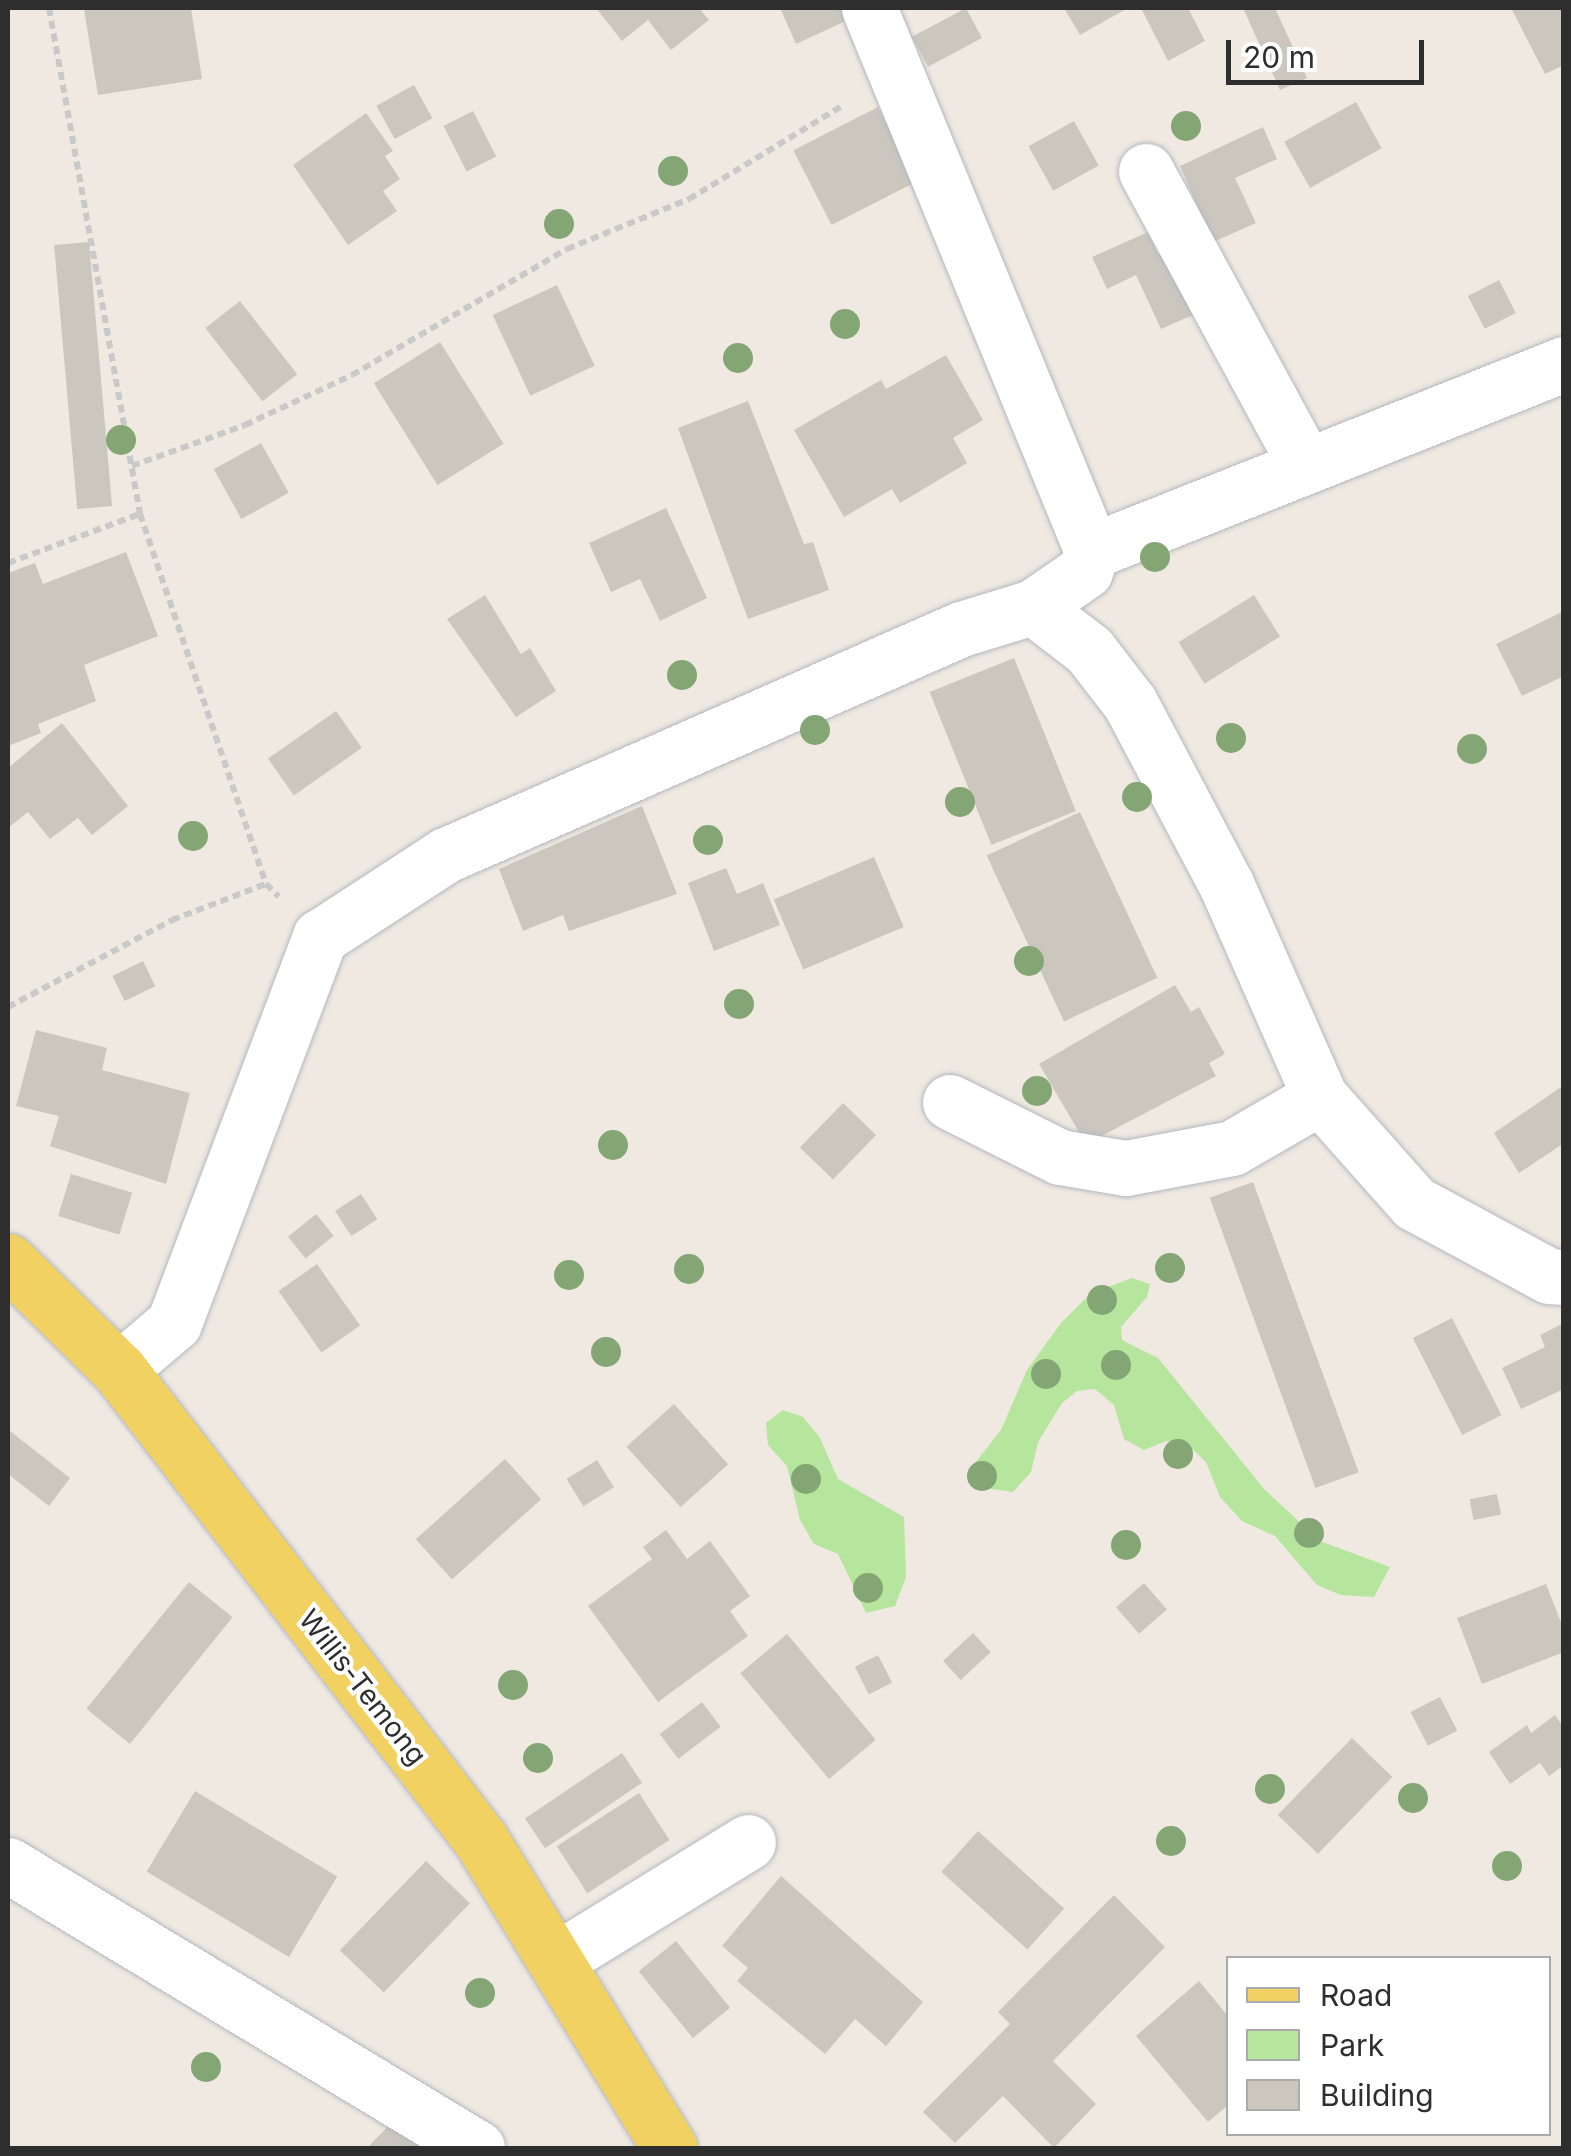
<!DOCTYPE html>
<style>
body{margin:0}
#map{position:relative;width:1571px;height:2156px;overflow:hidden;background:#efe9e1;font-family:Inter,sans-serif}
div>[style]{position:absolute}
.green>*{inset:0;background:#b6e59e}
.building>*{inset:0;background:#cbc7bf;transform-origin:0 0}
.path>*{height:6px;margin-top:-3px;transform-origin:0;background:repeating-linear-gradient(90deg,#c9c9c9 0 8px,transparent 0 13px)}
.roads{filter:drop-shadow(0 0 2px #b4b7c1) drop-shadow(0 0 2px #b4b7c1)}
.minor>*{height:55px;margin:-27.5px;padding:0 27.5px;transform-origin:27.5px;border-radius:27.5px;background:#fff}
.major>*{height:55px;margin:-27.5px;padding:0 27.5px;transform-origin:27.5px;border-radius:27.5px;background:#f2d163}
.trees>*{width:30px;height:30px;margin:-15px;border-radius:50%;background:#84a574}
span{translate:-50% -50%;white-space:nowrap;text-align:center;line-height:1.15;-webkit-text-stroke:8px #fff;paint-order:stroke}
.street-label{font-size:28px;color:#2e2e2e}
.frame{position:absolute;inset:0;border:10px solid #2e2e2e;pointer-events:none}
.legend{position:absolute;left:1226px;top:1956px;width:325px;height:180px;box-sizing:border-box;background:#fff;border:2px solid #ababab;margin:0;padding:12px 18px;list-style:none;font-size:30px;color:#2e2e2e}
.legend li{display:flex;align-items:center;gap:20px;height:50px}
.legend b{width:50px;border:2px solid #ababab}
.scale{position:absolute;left:1226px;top:40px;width:198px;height:45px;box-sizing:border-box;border:5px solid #2e2e2e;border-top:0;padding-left:12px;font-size:30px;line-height:35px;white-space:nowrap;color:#2e2e2e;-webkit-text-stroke:8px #fff;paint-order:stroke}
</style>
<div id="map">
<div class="green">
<i style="clip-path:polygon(1132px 1278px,1150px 1284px,1147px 1297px,1121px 1327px,1122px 1340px,1158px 1358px,1265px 1490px,1320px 1541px,1390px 1567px,1374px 1597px,1341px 1595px,1317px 1585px,1275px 1536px,1242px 1521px,1220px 1497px,1206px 1462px,1188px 1445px,1166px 1441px,1144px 1450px,1124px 1439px,1114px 1405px,1095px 1389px,1077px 1391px,1062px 1403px,1038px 1442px,1031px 1472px,1013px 1492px,984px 1488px,968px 1472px,1001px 1430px,1027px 1370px,1061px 1323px,1091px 1293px)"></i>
<i style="clip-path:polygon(783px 1410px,803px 1417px,820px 1438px,838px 1479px,904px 1517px,906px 1577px,895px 1606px,866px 1613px,838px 1554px,814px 1544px,800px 1520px,787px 1466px,768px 1445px,766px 1423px)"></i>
</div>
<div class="building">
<i style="clip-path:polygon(191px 8px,202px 79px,98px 95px,84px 9px)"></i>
<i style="clip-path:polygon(596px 8px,699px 8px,709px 20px,671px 50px,648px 20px,622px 41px)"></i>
<i style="clip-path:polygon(780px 8px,860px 8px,863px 13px,796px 44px)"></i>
<i style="left:966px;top:8px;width:34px;height:61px;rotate:62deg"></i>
<i style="clip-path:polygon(1064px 8px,1128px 8px,1080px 35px)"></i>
<i style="clip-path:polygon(1141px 8px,1188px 8px,1205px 41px,1168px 61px)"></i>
<i style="clip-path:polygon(1243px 8px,1275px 8px,1307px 78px,1280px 90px)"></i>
<i style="clip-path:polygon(1511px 8px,1564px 8px,1564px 65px,1545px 74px)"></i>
<i style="left:414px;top:85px;width:38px;height:43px;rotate:61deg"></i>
<i style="left:1356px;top:102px;width:53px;height:82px;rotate:61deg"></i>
<i style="left:878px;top:107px;width:84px;height:95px;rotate:63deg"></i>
<i style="left:473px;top:111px;width:51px;height:33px;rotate:63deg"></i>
<i style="clip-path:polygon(366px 113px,393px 151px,385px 156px,400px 179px,383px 191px,397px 211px,348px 245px,293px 165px)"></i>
<i style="left:1074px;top:121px;width:51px;height:52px;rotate:61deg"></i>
<i style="clip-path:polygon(1263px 127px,1277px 159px,1235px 178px,1256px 223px,1213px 242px,1180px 166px)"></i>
<i style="clip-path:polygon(1148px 232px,1158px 254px,1167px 250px,1195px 314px,1161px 329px,1136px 275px,1107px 289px,1092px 257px)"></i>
<i style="left:89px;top:242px;width:265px;height:35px;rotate:85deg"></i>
<i style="left:1499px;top:280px;width:37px;height:35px;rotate:63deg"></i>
<i style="left:557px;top:285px;width:89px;height:71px;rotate:65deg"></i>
<i style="left:240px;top:301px;width:93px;height:44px;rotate:52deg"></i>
<i style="left:440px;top:342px;width:120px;height:78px;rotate:58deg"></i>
<i style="clip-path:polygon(946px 355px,983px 420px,953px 438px,967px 463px,900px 503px,892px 489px,844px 517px,794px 430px,881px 380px,886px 389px)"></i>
<i style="clip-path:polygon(748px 401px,804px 544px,813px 542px,829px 590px,748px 619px,678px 428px)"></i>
<i style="left:261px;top:443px;width:57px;height:54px;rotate:61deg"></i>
<i style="clip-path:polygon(666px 508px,707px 598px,660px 621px,640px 579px,611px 592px,589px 543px)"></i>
<i style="clip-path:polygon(126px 552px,158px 636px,84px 665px,96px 701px,38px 724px,41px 733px,8px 746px,8px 573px,35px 563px,43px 584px)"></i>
<i style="clip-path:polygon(485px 595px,521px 654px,530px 648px,556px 691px,516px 717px,447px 619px)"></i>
<i style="left:1254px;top:595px;width:49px;height:89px;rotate:58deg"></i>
<i style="clip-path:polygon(1564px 611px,1564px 676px,1522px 696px,1496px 644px)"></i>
<i style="left:1014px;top:658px;width:165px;height:91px;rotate:68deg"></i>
<i style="left:336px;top:711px;width:45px;height:83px;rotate:55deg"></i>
<i style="clip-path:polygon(62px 723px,128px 806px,92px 835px,78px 818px,50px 839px,28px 812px,8px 828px,8px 768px)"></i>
<i style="clip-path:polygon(642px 806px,677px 894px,569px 931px,563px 915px,523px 931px,499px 869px)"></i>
<i style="left:1080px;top:812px;width:183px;height:103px;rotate:65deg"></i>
<i style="left:874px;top:857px;width:76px;height:109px;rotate:67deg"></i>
<i style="clip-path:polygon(726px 868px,737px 894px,763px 883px,780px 925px,714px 951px,688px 883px)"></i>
<i style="left:143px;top:961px;width:28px;height:34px;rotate:64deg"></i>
<i style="clip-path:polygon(1175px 985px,1191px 1012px,1199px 1007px,1225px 1054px,1209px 1063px,1216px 1076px,1086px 1144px,1039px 1064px)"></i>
<i style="clip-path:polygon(36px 1030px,107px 1048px,102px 1070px,190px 1093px,166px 1184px,50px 1146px,59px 1116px,16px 1106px)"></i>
<i style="clip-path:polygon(1564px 1085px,1564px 1143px,1519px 1173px,1494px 1133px)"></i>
<i style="left:843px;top:1103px;width:46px;height:62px;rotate:44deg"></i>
<i style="left:71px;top:1174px;width:64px;height:44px;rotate:17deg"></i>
<i style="left:1253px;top:1182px;width:309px;height:46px;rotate:70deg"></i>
<i style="left:361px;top:1194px;width:30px;height:31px;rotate:57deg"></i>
<i style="left:316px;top:1214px;width:28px;height:36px;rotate:51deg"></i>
<i style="left:317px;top:1264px;width:75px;height:47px;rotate:55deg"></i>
<i style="left:1452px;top:1318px;width:109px;height:44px;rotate:63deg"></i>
<i style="clip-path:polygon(1564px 1323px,1564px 1389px,1521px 1409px,1502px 1368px,1545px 1347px,1540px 1335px)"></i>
<i style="left:674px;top:1404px;width:81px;height:64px;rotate:48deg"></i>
<i style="clip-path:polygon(10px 1431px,70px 1478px,49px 1506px,8px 1474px)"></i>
<i style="left:505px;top:1459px;width:54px;height:120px;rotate:48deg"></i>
<i style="left:597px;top:1460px;width:32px;height:36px;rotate:58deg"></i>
<i style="left:1497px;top:1494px;width:21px;height:28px;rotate:79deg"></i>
<i style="clip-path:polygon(666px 1530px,687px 1559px,710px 1541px,750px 1596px,730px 1611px,748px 1636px,658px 1702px,588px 1606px,652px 1559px,643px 1547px)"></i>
<i style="left:189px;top:1582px;width:56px;height:163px;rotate:39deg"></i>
<i style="left:1144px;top:1583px;width:35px;height:37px;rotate:49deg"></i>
<i style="clip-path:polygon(1546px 1584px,1564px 1630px,1564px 1652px,1482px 1684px,1457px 1618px)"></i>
<i style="left:973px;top:1633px;width:26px;height:41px;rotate:47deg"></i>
<i style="left:787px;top:1634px;width:138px;height:61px;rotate:50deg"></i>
<i style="left:878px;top:1655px;width:31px;height:26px;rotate:63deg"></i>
<i style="left:1440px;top:1697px;width:38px;height:33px;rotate:63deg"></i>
<i style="left:702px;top:1702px;width:31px;height:53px;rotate:53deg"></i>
<i style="clip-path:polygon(1555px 1715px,1564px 1728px,1564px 1765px,1549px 1776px,1540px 1763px,1510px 1784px,1489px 1752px,1527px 1725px,1531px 1733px)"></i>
<i style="left:1352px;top:1738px;width:56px;height:107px;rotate:44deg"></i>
<i style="left:622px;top:1753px;width:36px;height:117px;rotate:56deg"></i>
<i style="left:195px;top:1791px;width:166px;height:94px;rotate:31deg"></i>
<i style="left:639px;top:1793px;width:56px;height:98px;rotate:57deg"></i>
<i style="left:978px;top:1831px;width:116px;height:55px;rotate:42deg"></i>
<i style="left:426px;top:1861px;width:61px;height:124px;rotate:44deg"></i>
<i style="clip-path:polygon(781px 1876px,923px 2002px,886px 2046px,855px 2019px,825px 2054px,737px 1981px,748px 1968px,722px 1946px)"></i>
<i style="clip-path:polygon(1114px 1895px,1165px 1947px,1053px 2061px,1096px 2104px,1054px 2148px,1003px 2096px,955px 2143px,923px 2112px,1010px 2024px,998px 2012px)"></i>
<i style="left:676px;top:1941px;width:86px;height:48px;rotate:51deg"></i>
<i style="clip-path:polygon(1199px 1981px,1228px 2016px,1228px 2105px,1208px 2122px,1136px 2036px)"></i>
<i style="clip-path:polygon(403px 2111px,441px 2148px,367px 2148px)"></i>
</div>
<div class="path">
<i style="left:49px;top:8px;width:514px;rotate:79.8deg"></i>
<i style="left:140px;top:514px;width:391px;rotate:71.2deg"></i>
<i style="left:266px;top:884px;width:18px;rotate:45deg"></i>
<i style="left:132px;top:466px;width:120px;rotate:-19.9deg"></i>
<i style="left:245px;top:425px;width:118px;rotate:-25deg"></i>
<i style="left:352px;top:375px;width:249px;rotate:-30.4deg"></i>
<i style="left:567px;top:249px;width:132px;rotate:-22.3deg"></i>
<i style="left:689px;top:199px;width:179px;rotate:-31.3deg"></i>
<i style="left:8px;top:563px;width:141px;rotate:-20.4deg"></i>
<i style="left:8px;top:1007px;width:186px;rotate:-27.9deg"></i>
<i style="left:172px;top:920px;width:101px;rotate:-21deg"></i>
</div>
<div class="roads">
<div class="minor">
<i style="left:869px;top:8px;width:587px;rotate:67.67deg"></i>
<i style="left:1092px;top:551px;width:21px;rotate:109deg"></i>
<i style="left:1085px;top:571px;width:63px;rotate:145.3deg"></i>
<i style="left:1146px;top:171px;width:331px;rotate:61.5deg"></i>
<i style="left:1092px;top:551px;width:508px;rotate:-21.61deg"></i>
<i style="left:950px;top:1102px;width:123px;rotate:26.6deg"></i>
<i style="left:1060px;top:1157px;width:67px;rotate:9.5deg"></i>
<i style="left:1126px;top:1168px;width:108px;rotate:-10.7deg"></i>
<i style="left:1232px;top:1148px;width:102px;rotate:-30.1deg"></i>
<i style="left:119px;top:1370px;width:72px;rotate:-40.5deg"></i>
<i style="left:174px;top:1323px;width:413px;rotate:-69.3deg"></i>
<i style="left:320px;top:937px;width:150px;rotate:-33.1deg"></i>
<i style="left:446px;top:855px;width:562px;rotate:-23.69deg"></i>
<i style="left:961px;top:629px;width:75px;rotate:-17deg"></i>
<i style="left:1033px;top:607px;width:71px;rotate:37.5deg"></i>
<i style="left:1089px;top:650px;width:67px;rotate:52.3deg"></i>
<i style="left:1130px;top:703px;width:205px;rotate:62.1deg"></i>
<i style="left:1226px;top:884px;width:233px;rotate:66.2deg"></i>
<i style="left:1320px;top:1097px;width:142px;rotate:48.4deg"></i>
<i style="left:1414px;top:1203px;width:153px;rotate:28.4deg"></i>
<i style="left:1549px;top:1276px;width:15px;rotate:4deg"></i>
<i style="left:8px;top:1865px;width:548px;rotate:31.11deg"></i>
<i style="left:558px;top:1959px;width:223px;rotate:-31.6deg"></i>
</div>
<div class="major">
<i style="left:8px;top:1261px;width:156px;rotate:44.5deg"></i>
<i style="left:119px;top:1370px;width:593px;rotate:52.4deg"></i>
<i style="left:481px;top:1840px;width:361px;rotate:58.5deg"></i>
</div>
</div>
<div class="trees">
<i style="left:1186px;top:126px"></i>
<i style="left:673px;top:171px"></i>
<i style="left:559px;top:224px"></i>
<i style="left:845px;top:324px"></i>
<i style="left:738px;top:358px"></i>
<i style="left:121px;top:440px"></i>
<i style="left:1155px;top:557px"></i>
<i style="left:682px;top:675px"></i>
<i style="left:815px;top:730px"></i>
<i style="left:1231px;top:738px"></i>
<i style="left:1472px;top:749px"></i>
<i style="left:1137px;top:797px"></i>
<i style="left:960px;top:802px"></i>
<i style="left:193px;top:836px"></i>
<i style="left:708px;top:840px"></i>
<i style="left:1029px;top:961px"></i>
<i style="left:739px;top:1004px"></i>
<i style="left:1037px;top:1091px"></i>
<i style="left:613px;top:1145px"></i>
<i style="left:1170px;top:1268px"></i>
<i style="left:689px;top:1269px"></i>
<i style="left:569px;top:1275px"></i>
<i style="left:1102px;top:1300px"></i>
<i style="left:606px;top:1352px"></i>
<i style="left:1116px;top:1365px"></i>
<i style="left:1046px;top:1374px"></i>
<i style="left:1178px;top:1454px"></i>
<i style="left:982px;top:1476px"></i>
<i style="left:806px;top:1479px"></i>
<i style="left:1309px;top:1533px"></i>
<i style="left:1126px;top:1545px"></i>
<i style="left:868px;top:1588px"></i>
<i style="left:513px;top:1685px"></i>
<i style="left:538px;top:1758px"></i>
<i style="left:1270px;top:1789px"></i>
<i style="left:1413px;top:1798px"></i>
<i style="left:1171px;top:1841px"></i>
<i style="left:1507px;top:1866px"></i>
<i style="left:480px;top:1993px"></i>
<i style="left:206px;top:2067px"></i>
</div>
<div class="street-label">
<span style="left:363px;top:1687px;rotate:52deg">Willis-Temong</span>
</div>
<div class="frame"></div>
<ul class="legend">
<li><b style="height:12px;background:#f2d163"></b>Road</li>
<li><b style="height:28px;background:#b6e59e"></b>Park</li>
<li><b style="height:28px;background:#cbc7bf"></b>Building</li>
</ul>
<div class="scale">20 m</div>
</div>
